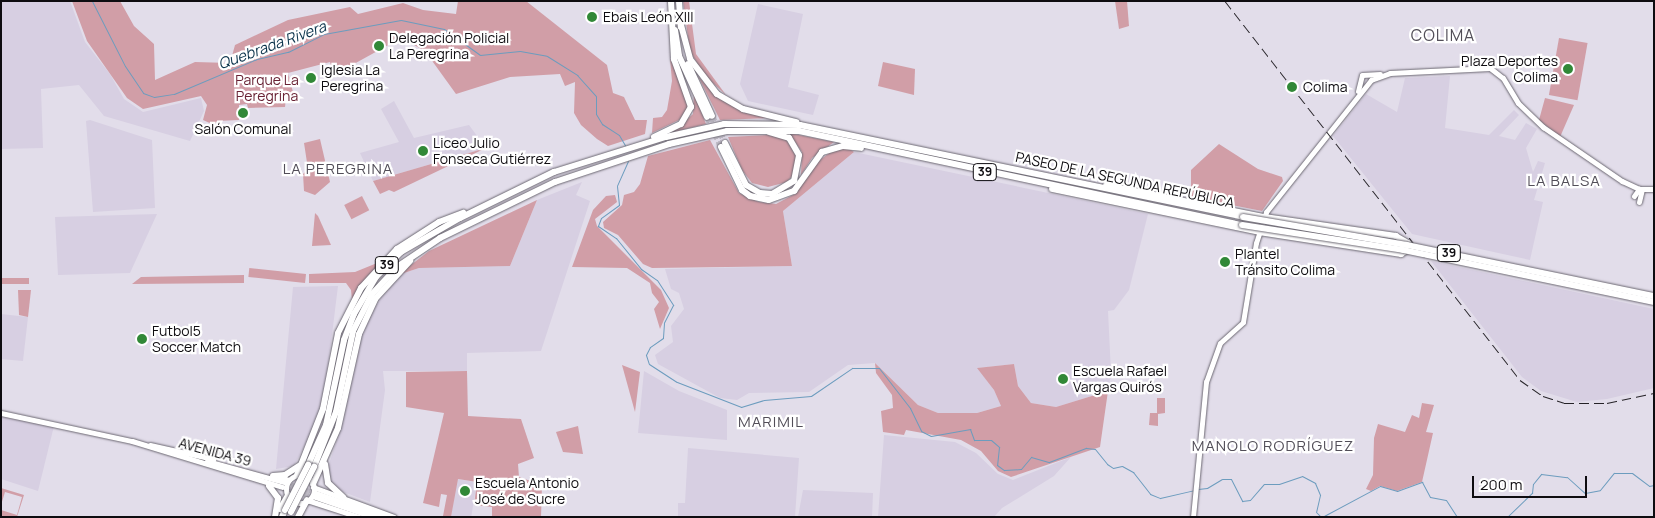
<!DOCTYPE html>
<meta charset="utf-8">
<style>
body{margin:0}
#map{position:relative;width:1655px;height:518px;overflow:hidden;background:#e2ddea;font-family:Manrope,sans-serif}
div>[style]{position:absolute}
.built>*{inset:0;background:#d7cfe2;transform-origin:0 0}
.green>*{inset:0;background:#d19ea7;transform-origin:0 0}
.stream>*{height:1px;margin:-0.5px;padding:0 0.5px;transform-origin:0.5px;border-radius:0.5px;background:#6c9cbe}
.secondary-tunnel>*{height:5px;margin-top:-2.5px;transform-origin:0;background:repeating-linear-gradient(90deg,#c2bec9 0 5px,transparent 0 7.5px)}
.highway-tunnel>*{height:6px;margin-top:-3px;transform-origin:0;background:repeating-linear-gradient(90deg,#c2bec9 0 6px,transparent 0 9px)}
.roads{filter:drop-shadow(0 0 1px #6c6872) drop-shadow(0 0 1px #6c6872)}
.secondary>*{height:5px;margin:-2.5px;padding:0 2.5px;transform-origin:2.5px;border-radius:2.5px;background:#fff}
.secondary>.ring{margin:-2.5px;padding:0;box-sizing:content-box;background:none;border:5px solid #fff;border-radius:50%}
.highway>*{height:6px;margin:-3px;padding:0 3px;transform-origin:3px;border-radius:3px;background:#fff}
.rail>*{height:1px;margin-top:-0.5px;transform-origin:0;background:repeating-linear-gradient(90deg,#252227 0 10px,transparent 0 15px)}
.bridges{filter:drop-shadow(0 0 1px #6c6872) drop-shadow(0 0 1px #6c6872)}
.highway-bridge>*{height:6px;margin:-3px;padding:0 3px;transform-origin:3px;border-radius:3px;background:#fff}
.dots>*{width:14px;height:14px;translate:-50% -50%;box-sizing:border-box;border:2px solid #fff;border-radius:50%}
span{translate:-50% -50%;white-space:nowrap;text-align:center;line-height:1.15;-webkit-text-stroke:4.5px #fff;paint-order:stroke}
.shield-label span{padding:1px 4px;background:#fff;border:1px solid;border-radius:4px;-webkit-text-stroke-width:0}
.shield-label{font-size:12px;color:#0e0c10;font-weight:700}
.poi-label{font-size:14px;color:#0e0c10}
.left{translate:0 -50%;text-align:left}
.right{translate:-100% -50%;text-align:right}
.park-label{font-size:14px;color:#692335}
.street-label{font-size:14px;color:#0e0c10}
.water-label{font-size:15px;color:#0c344c;font-style:italic}
.neighbourhood-label{font-size:15px;color:#524e58;letter-spacing:1px}
.quarter-label{font-size:16px;color:#524e58;letter-spacing:1px}
.frame{position:absolute;inset:0;border:2px solid #0e0c10;pointer-events:none}
.scale{position:absolute;left:1472px;top:476px;width:115px;height:22px;box-sizing:border-box;border:2px solid #0e0c10;border-top:0;padding-left:6px;font-size:15px;line-height:18px;white-space:nowrap;color:#0e0c10;-webkit-text-stroke:4px #fff;paint-order:stroke}
</style>
<div id="map">
<div class="built">
<i style="clip-path:polygon(1px 1px,70px 1px,85px 42px,110px 74px,124px 99px,143px 112px,201px 98px,204px 111px,190px 141px,104px 116px,79px 85px,41px 89px,43px 148px,1px 149px)"></i>
<i style="clip-path:polygon(758px 4px,803px 14px,788px 87px,819px 95px,813px 115px,748px 101px,740px 84px)"></i>
<i style="clip-path:polygon(1450px 76px,1445px 128px,1489px 135px,1514px 110px,1519px 115px,1499px 136px,1515px 140px,1526px 123px,1537px 129px,1526px 148px,1533px 172px,1538px 161px,1545px 163px,1534px 200px,1543px 202px,1530px 260px,1412px 234px,1333px 136px,1366px 94px,1397px 112px,1405px 78px)"></i>
<i style="clip-path:polygon(394px 101px,414px 138px,469px 125px,486px 148px,373px 181px,360px 153px,399px 142px,381px 109px)"></i>
<i style="clip-path:polygon(90px 120px,152px 140px,155px 208px,93px 212px,86px 121px)"></i>
<i style="clip-path:polygon(854px 152px,1148px 214px,1129px 290px,1114px 310px,1108px 311px,1111px 373px,1108px 391px,1056px 407px,1031px 403px,1018px 386px,1014px 364px,978px 368px,994px 390px,1001px 406px,977px 413px,938px 413px,918px 405px,875px 363px,848px 365px,809px 392px,749px 393px,737px 400px,720px 398px,658px 364px,655px 355px,673px 342px,671px 326px,684px 309px,679px 293px,671px 289px,665px 269px,792px 266px,783px 211px)"></i>
<i style="clip-path:polygon(582px 182px,576px 195px,590px 201px,541px 351px,467px 353px,467px 371px,383px 371px,385px 390px,370px 502px,338px 490px,330px 481px,328px 467px,341px 428px,362px 329px,382px 296px,398px 275px,419px 268px,510px 266px,537px 200px)"></i>
<i style="clip-path:polygon(157px 214px,130px 273px,58px 275px,55px 217px)"></i>
<i style="clip-path:polygon(1431px 261px,1654px 309px,1654px 388px,1607px 399px,1577px 402px,1541px 391px,1522px 377px)"></i>
<i style="clip-path:polygon(338px 286px,325px 391px,314px 428px,294px 466px,276px 469px,293px 287px)"></i>
<i style="clip-path:polygon(1px 314px,28px 317px,23px 361px,1px 359px)"></i>
<i style="clip-path:polygon(644px 371px,679px 391px,727px 410px,727px 440px,638px 433px)"></i>
<i style="clip-path:polygon(1px 417px,54px 426px,38px 491px,1px 479px)"></i>
<i style="clip-path:polygon(884px 435px,955px 442px,976px 453px,998px 474px,1013px 480px,1071px 457px,1054px 476px,1002px 508px,994px 517px,878px 517px)"></i>
<i style="clip-path:polygon(688px 448px,799px 458px,795px 517px,678px 517px,678px 503px,685px 503px)"></i>
<i style="left:457px;top:479px;width:20px;height:38px;rotate:9deg"></i>
<i style="clip-path:polygon(803px 490px,873px 493px,872px 517px,798px 517px)"></i>
</div>
<div class="green">
<i style="clip-path:polygon(72px 1px,120px 1px,134px 26px,154px 44px,155px 80px,195px 62px,230px 63px,235px 45px,288px 20px,350px 7px,358px 14px,403px 3px,423px 10px,456px 14px,458px 1px,526px 1px,607px 65px,613px 93px,624px 97px,635px 120px,647px 120px,645px 134px,608px 146px,597px 139px,581px 125px,574px 113px,575px 82px,565px 86px,560px 74px,510px 77px,456px 94px,425px 51px,401px 38px,334px 75px,330px 62px,288px 73px,294px 96px,286px 96px,285px 107px,248px 108px,247px 104px,239px 105px,239px 120px,217px 121px,214px 125px,203px 120px,207px 105px,201px 96px,143px 109px,127px 98px,87px 41px)"></i>
<i style="clip-path:polygon(683px 1px,689px 1px,696px 54px,726px 95px,704px 75px,690px 51px)"></i>
<i style="clip-path:polygon(1115px 1px,1127px 1px,1129px 26px,1119px 29px)"></i>
<i style="left:1559px;top:38px;width:29px;height:58px;rotate:10deg"></i>
<i style="clip-path:polygon(670px 59px,684px 89px,688px 111px,679px 120px,652px 133px,653px 118px,662px 117px,667px 110px,672px 81px)"></i>
<i style="clip-path:polygon(883px 62px,915px 69px,914px 95px,878px 86px)"></i>
<i style="clip-path:polygon(698px 76px,716px 96px,769px 118px,720px 120px)"></i>
<i style="clip-path:polygon(694px 93px,706px 124px,666px 134px,679px 127px,693px 114px)"></i>
<i style="clip-path:polygon(1545px 98px,1574px 105px,1560px 137px,1539px 120px)"></i>
<i style="clip-path:polygon(789px 133px,834px 142px,812px 158px,801px 175px,802px 152px)"></i>
<i style="clip-path:polygon(768px 135px,786px 139px,797px 158px,793px 175px,787px 182px,768px 187px,752px 183px,742px 170px,728px 137px)"></i>
<i style="clip-path:polygon(320px 139px,330px 182px,315px 195px,304px 191px,303px 174px,308px 169px,304px 143px)"></i>
<i style="clip-path:polygon(710px 140px,739px 193px,759px 202px,776px 204px,793px 195px,816px 163px,832px 151px,848px 148px,854px 152px,783px 211px,792px 266px,652px 268px,643px 264px,618px 235px,604px 228px,603px 222px,622px 205px,624px 195px,634px 192px,640px 184px,648px 156px)"></i>
<i style="clip-path:polygon(1219px 144px,1258px 169px,1282px 177px,1283px 181px,1262px 211px,1191px 197px,1191px 170px)"></i>
<i style="clip-path:polygon(486px 148px,394px 192px,389px 190px,380px 194px,373px 181px)"></i>
<i style="clip-path:polygon(615px 195px,617px 202px,595px 219px,597px 226px,661px 290px,669px 308px,660px 329px,654px 309px,659px 302px,652px 293px,650px 283px,627px 268px,572px 267px,593px 210px,606px 196px)"></i>
<i style="left:362px;top:196px;width:16px;height:20px;rotate:63deg"></i>
<i style="clip-path:polygon(537px 200px,510px 266px,419px 268px,398px 275px,429px 251px)"></i>
<i style="clip-path:polygon(315px 213px,318px 216px,331px 245px,312px 246px)"></i>
<i style="clip-path:polygon(382px 261px,352px 300px,351px 290px,346px 283px,309px 283px,309px 274px,355px 272px)"></i>
<i style="left:306px;top:274px;width:9px;height:57px;rotate:96deg"></i>
<i style="clip-path:polygon(244px 275px,244px 283px,132px 284px,141px 277px)"></i>
<i style="left:1px;top:278px;width:28px;height:6px"></i>
<i style="clip-path:polygon(18px 290px,31px 290px,28px 317px,19px 315px)"></i>
<i style="clip-path:polygon(875px 363px,918px 405px,938px 413px,977px 413px,1001px 406px,994px 390px,977px 368px,1014px 364px,1018px 386px,1031px 403px,1056px 407px,1108px 391px,1100px 447px,1011px 477px,998px 471px,981px 451px,961px 440px,906px 430px,904px 435px,883px 432px,881px 411px,893px 408px,892px 395px,876px 373px)"></i>
<i style="clip-path:polygon(622px 365px,640px 372px,635px 412px)"></i>
<i style="clip-path:polygon(467px 371px,468px 416px,521px 419px,534px 458px,518px 464px,519px 477px,542px 485px,541px 517px,492px 516px,492px 507px,474px 505px,477px 482px,458px 479px,451px 517px,443px 516px,447px 495px,441px 494px,439px 507px,423px 503px,444px 413px,406px 407px,406px 372px)"></i>
<i style="clip-path:polygon(1157px 398px,1165px 398px,1165px 413px,1158px 414px,1158px 426px,1149px 425px,1150px 413px,1157px 413px)"></i>
<i style="clip-path:polygon(1422px 403px,1434px 405px,1426px 432px,1433px 433px,1422px 482px,1397px 491px,1380px 486px,1371px 491px,1366px 489px,1373px 475px,1374px 438px,1378px 424px,1405px 432px,1412px 415px,1419px 418px)"></i>
<i style="clip-path:polygon(578px 426px,583px 454px,563px 452px,556px 432px)"></i>
<i style="clip-path:polygon(1px 488px,24px 495px,17px 517px,1px 517px,1px 510px,17px 515px,22px 497px,5px 492px,1px 505px)"></i>
</div>
<div class="stream">
<i style="left:92px;top:1px;width:73px;rotate:63.1deg"></i>
<i style="left:125px;top:66px;width:32px;rotate:56deg"></i>
<i style="left:143px;top:93px;width:12px;rotate:20deg"></i>
<i style="left:154px;top:97px;width:20px;rotate:-9deg"></i>
<i style="left:174px;top:94px;width:90px;rotate:-22.9deg"></i>
<i style="left:257px;top:59px;width:32px;rotate:-13deg"></i>
<i style="left:288px;top:52px;width:40px;rotate:-26.6deg"></i>
<i style="left:324px;top:34px;width:78px;rotate:-10.3deg"></i>
<i style="left:401px;top:20px;width:44px;rotate:11.8deg"></i>
<i style="left:444px;top:29px;width:44px;rotate:35.8deg"></i>
<i style="left:480px;top:55px;width:40px;rotate:-5.7deg"></i>
<i style="left:520px;top:51px;width:27px;rotate:10deg"></i>
<i style="left:547px;top:56px;width:36px;rotate:32deg"></i>
<i style="left:577px;top:75px;width:28px;rotate:48deg"></i>
<i style="left:596px;top:96px;width:18px;rotate:90deg"></i>
<i style="left:596px;top:114px;width:12px;rotate:59deg"></i>
<i style="left:602px;top:124px;width:20px;rotate:33deg"></i>
<i style="left:619px;top:135px;width:14px;rotate:60deg"></i>
<i style="left:628px;top:161px;width:27px;rotate:114deg"></i>
<i style="left:617px;top:186px;width:19px;rotate:84deg"></i>
<i style="left:619px;top:205px;width:22px;rotate:144deg"></i>
<i style="left:601px;top:218px;width:9px;rotate:111deg"></i>
<i style="left:598px;top:226px;width:22px;rotate:34deg"></i>
<i style="left:616px;top:238px;width:40px;rotate:51deg"></i>
<i style="left:641px;top:269px;width:19px;rotate:35deg"></i>
<i style="left:657px;top:280px;width:30px;rotate:57deg"></i>
<i style="left:673px;top:305px;width:20px;rotate:117deg"></i>
<i style="left:664px;top:323px;width:15px;rotate:94deg"></i>
<i style="left:663px;top:338px;width:16px;rotate:145deg"></i>
<i style="left:650px;top:347px;width:9px;rotate:117deg"></i>
<i style="left:646px;top:355px;width:9px;rotate:72deg"></i>
<i style="left:649px;top:364px;width:33px;rotate:33deg"></i>
<i style="left:677px;top:382px;width:69px;rotate:21.3deg"></i>
<i style="left:741px;top:407px;width:24px;rotate:-17deg"></i>
<i style="left:764px;top:400px;width:47px;rotate:-4.9deg"></i>
<i style="left:811px;top:396px;width:50px;rotate:-34.3deg"></i>
<i style="left:852px;top:368px;width:27px"></i>
<i style="left:879px;top:368px;width:51px;rotate:52.2deg"></i>
<i style="left:910px;top:408px;width:25px;rotate:64deg"></i>
<i style="left:921px;top:431px;width:11px;rotate:27deg"></i>
<i style="left:931px;top:436px;width:40px;rotate:-10deg"></i>
<i style="left:970px;top:429px;width:12px;rotate:70deg"></i>
<i style="left:974px;top:440px;width:17px"></i>
<i style="left:991px;top:440px;width:11px;rotate:41deg"></i>
<i style="left:999px;top:447px;width:18px;rotate:96deg"></i>
<i style="left:997px;top:465px;width:9px;rotate:36deg"></i>
<i style="left:1004px;top:470px;width:17px;rotate:-3deg"></i>
<i style="left:1021px;top:469px;width:16px;rotate:-50deg"></i>
<i style="left:1031px;top:457px;width:19px;rotate:16deg"></i>
<i style="left:1049px;top:462px;width:40px;rotate:-21deg"></i>
<i style="left:1086px;top:448px;width:9px;rotate:6deg"></i>
<i style="left:1095px;top:449px;width:19px;rotate:51deg"></i>
<i style="left:1107px;top:464px;width:7px;rotate:34deg"></i>
<i style="left:1113px;top:468px;width:9px;rotate:-13deg"></i>
<i style="left:1122px;top:466px;width:13px;rotate:29deg"></i>
<i style="left:1133px;top:472px;width:28px;rotate:52deg"></i>
<i style="left:1150px;top:494px;width:11px;rotate:22deg"></i>
<i style="left:1160px;top:498px;width:35px;rotate:-13deg"></i>
<i style="left:1198px;top:489px;width:9px;rotate:-6deg"></i>
<i style="left:1207px;top:488px;width:17px;rotate:-31deg"></i>
<i style="left:1222px;top:479px;width:9px"></i>
<i style="left:1231px;top:479px;width:25px;rotate:63deg"></i>
<i style="left:1242px;top:501px;width:8px;rotate:-7deg"></i>
<i style="left:1250px;top:500px;width:21px;rotate:-49deg"></i>
<i style="left:1264px;top:484px;width:15px"></i>
<i style="left:1279px;top:484px;width:24px;rotate:-19deg"></i>
<i style="left:1302px;top:476px;width:15px;rotate:28deg"></i>
<i style="left:1315px;top:483px;width:13px;rotate:67deg"></i>
<i style="left:1320px;top:495px;width:17px;rotate:103deg"></i>
<i style="left:1316px;top:512px;width:7px;rotate:45deg"></i>
<i style="left:1322px;top:517px;width:66px;rotate:-28.1deg"></i>
<i style="left:1380px;top:486px;width:18px;rotate:16deg"></i>
<i style="left:1397px;top:491px;width:27px;rotate:-20deg"></i>
<i style="left:1422px;top:482px;width:17px;rotate:62deg"></i>
<i style="left:1430px;top:497px;width:16px;rotate:11deg"></i>
<i style="left:1446px;top:500px;width:20px;rotate:57deg"></i>
<i style="left:1507px;top:517px;width:35px;rotate:-44deg"></i>
<i style="left:1532px;top:493px;width:9px;rotate:-84deg"></i>
<i style="left:1533px;top:484px;width:13px;rotate:-51deg"></i>
<i style="left:1541px;top:474px;width:26px;rotate:7deg"></i>
<i style="left:1567px;top:477px;width:24px;rotate:42deg"></i>
<i style="left:1585px;top:493px;width:15px;rotate:-11deg"></i>
<i style="left:1600px;top:490px;width:22px;rotate:-51deg"></i>
<i style="left:1614px;top:473px;width:18px"></i>
<i style="left:1632px;top:473px;width:21px;rotate:37deg"></i>
<i style="left:1649px;top:486px;width:5px;rotate:-11deg"></i>
</div>
<div class="secondary-tunnel">
<i style="left:284px;top:482px;width:34px;rotate:19deg"></i>
<i style="left:282px;top:487px;width:34px;rotate:17deg"></i>
</div>
<div class="highway-tunnel">
<i style="left:712px;top:116px;width:30px;rotate:64deg"></i>
<i style="left:707px;top:117px;width:33px;rotate:65deg"></i>
</div>
<div class="roads">
<div class="secondary">
<i style="left:1358px;top:91px;width:16px;rotate:-76deg"></i>
<i style="left:1362px;top:75px;width:18px;rotate:-3deg"></i>
<i style="left:1634px;top:196px;width:9px;rotate:-54deg"></i>
<i style="left:1639px;top:202px;width:13px;rotate:-77deg"></i>
<i style="left:1px;top:413px;width:134px;rotate:12.1deg"></i>
<i style="left:132px;top:441px;width:157px;rotate:17deg"></i>
<i style="left:150px;top:445px;width:65px;rotate:12.5deg"></i>
<i style="left:207px;top:461px;width:80px;rotate:15.3deg"></i>
<i class="ring" style="left:286px;top:475px;width:23px;height:23px"></i>
<i style="left:279px;top:477px;width:10px;rotate:17deg"></i>
<i style="left:313px;top:487px;width:86px;rotate:20.3deg"></i>
<i style="left:316px;top:493px;width:73px;rotate:19.2deg"></i>
<i style="left:315px;top:497px;width:61px;rotate:19deg"></i>
<i style="left:307px;top:500px;width:55px;rotate:18.1deg"></i>
<i style="left:1193px;top:517px;width:136px;rotate:-84.5deg"></i>
<i style="left:1206px;top:382px;width:41px;rotate:-70.3deg"></i>
<i style="left:1220px;top:343px;width:31px;rotate:-42deg"></i>
<i style="left:1243px;top:322px;width:80px;rotate:-80.7deg"></i>
<i style="left:1256px;top:243px;width:33px;rotate:-72deg"></i>
<i style="left:1266px;top:212px;width:169px;rotate:-51.5deg"></i>
<i style="left:1371px;top:80px;width:20px;rotate:-20deg"></i>
<i style="left:1390px;top:73px;width:100px;rotate:-2.9deg"></i>
<i style="left:1490px;top:68px;width:16px;rotate:38deg"></i>
<i style="left:1503px;top:78px;width:29px;rotate:59deg"></i>
<i style="left:1518px;top:103px;width:35px;rotate:44deg"></i>
<i style="left:1543px;top:127px;width:96px;rotate:34.4deg"></i>
<i style="left:1622px;top:181px;width:19px;rotate:25deg"></i>
<i style="left:1639px;top:189px;width:15px"></i>
</div>
<div class="highway">
<i style="left:679px;top:1px;width:26px;rotate:86deg"></i>
<i style="left:681px;top:25px;width:35px;rotate:75deg"></i>
<i style="left:690px;top:59px;width:44px;rotate:52.4deg"></i>
<i style="left:717px;top:94px;width:30px;rotate:30deg"></i>
<i style="left:743px;top:109px;width:55px;rotate:13.8deg"></i>
<i style="left:675px;top:30px;width:26px;rotate:81deg"></i>
<i style="left:679px;top:56px;width:67px;rotate:65.3deg"></i>
<i style="left:688px;top:64px;width:57px;rotate:65.2deg"></i>
<i style="left:654px;top:137px;width:30px;rotate:-26deg"></i>
<i style="left:681px;top:124px;width:20px;rotate:-60deg"></i>
<i style="left:691px;top:107px;width:51px;rotate:-109.5deg"></i>
<i style="left:674px;top:59px;width:58px;rotate:-93deg"></i>
<i style="left:725px;top:143px;width:47px;rotate:63.4deg"></i>
<i style="left:746px;top:185px;width:16px;rotate:30deg"></i>
<i style="left:760px;top:193px;width:12px;rotate:5deg"></i>
<i style="left:772px;top:194px;width:26px;rotate:-31deg"></i>
<i style="left:794px;top:181px;width:26px;rotate:-79deg"></i>
<i style="left:799px;top:155px;width:20px;rotate:-120deg"></i>
<i style="left:789px;top:138px;width:21px;rotate:-163deg"></i>
<i style="left:721px;top:147px;width:48px;rotate:64deg"></i>
<i style="left:742px;top:190px;width:10px;rotate:37deg"></i>
<i style="left:750px;top:196px;width:19px;rotate:12deg"></i>
<i style="left:769px;top:200px;width:27px;rotate:-20deg"></i>
<i style="left:794px;top:191px;width:48px;rotate:-54.3deg"></i>
<i style="left:822px;top:152px;width:22px;rotate:-16deg"></i>
<i style="left:843px;top:146px;width:18px;rotate:6deg"></i>
<i style="left:1052px;top:189px;width:211px;rotate:11.7deg"></i>
<i style="left:1259px;top:232px;width:144px;rotate:8.8deg"></i>
<i style="left:1401px;top:254px;width:9px;rotate:-32deg"></i>
<i style="left:1409px;top:249px;width:6px;rotate:-99deg"></i>
<i style="left:1408px;top:243px;width:14px;rotate:-150deg"></i>
<i style="left:1396px;top:236px;width:133px;rotate:-171.8deg"></i>
<i style="left:1264px;top:217px;width:161px;rotate:-168.6deg"></i>
<i style="left:325px;top:464px;width:19px;rotate:81deg"></i>
<i style="left:328px;top:483px;width:21px;rotate:43deg"></i>
<i style="left:308px;top:465px;width:44px;rotate:-65.8deg"></i>
<i style="left:326px;top:425px;width:87px;rotate:-78deg"></i>
<i style="left:344px;top:340px;width:28px;rotate:-69deg"></i>
<i style="left:354px;top:314px;width:43px;rotate:-59.3deg"></i>
<i style="left:376px;top:277px;width:35px;rotate:-45deg"></i>
<i style="left:401px;top:252px;width:68px;rotate:-30deg"></i>
<i style="left:460px;top:218px;width:105px;rotate:-26.1deg"></i>
<i style="left:554px;top:172px;width:117px;rotate:-17.4deg"></i>
<i style="left:666px;top:137px;width:59px;rotate:-12.6deg"></i>
<i style="left:724px;top:124px;width:76px;rotate:0.8deg"></i>
<i style="left:800px;top:125px;width:452px;rotate:11.7deg"></i>
<i style="left:314px;top:467px;width:59px;rotate:-68.2deg"></i>
<i style="left:336px;top:412px;width:83px;rotate:-78.1deg"></i>
<i style="left:353px;top:331px;width:42px;rotate:-62.8deg"></i>
<i style="left:372px;top:294px;width:37px;rotate:-47deg"></i>
<i style="left:397px;top:267px;width:52px;rotate:-34deg"></i>
<i style="left:440px;top:238px;width:128px;rotate:-26deg"></i>
<i style="left:555px;top:182px;width:120px;rotate:-18.4deg"></i>
<i style="left:669px;top:144px;width:59px;rotate:-12.6deg"></i>
<i style="left:727px;top:131px;width:72px"></i>
<i style="left:799px;top:131px;width:453px;rotate:12deg"></i>
<i style="left:297px;top:475px;width:71px;rotate:-68.5deg"></i>
<i style="left:323px;top:409px;width:77px;rotate:-78.8deg"></i>
<i style="left:338px;top:333px;width:51px;rotate:-62.9deg"></i>
<i style="left:361px;top:288px;width:53px;rotate:-47.3deg"></i>
<i style="left:397px;top:249px;width:50px;rotate:-32.7deg"></i>
<i style="left:439px;top:222px;width:26px;rotate:-21deg"></i>
<i style="left:273px;top:476px;width:12px;rotate:-5deg"></i>
<i style="left:285px;top:475px;width:17px;rotate:-33deg"></i>
<i style="left:313px;top:484px;width:61px;rotate:-65.9deg"></i>
<i style="left:338px;top:428px;width:96px;rotate:-77.4deg"></i>
<i style="left:359px;top:334px;width:38px;rotate:-65deg"></i>
<i style="left:375px;top:299px;width:52px;rotate:-47.4deg"></i>
<i style="left:269px;top:486px;width:15px;rotate:53deg"></i>
<i style="left:278px;top:498px;width:19px;rotate:99deg"></i>
<i style="left:280px;top:509px;width:16px;rotate:-60deg"></i>
<i style="left:282px;top:517px;width:8px;rotate:-67deg"></i>
<i style="left:298px;top:517px;width:19px;rotate:-62deg"></i>
</div>
</div>
<div class="rail">
<i style="left:1225px;top:1px;width:480px;rotate:52.1deg"></i>
<i style="left:1520px;top:380px;width:28px;rotate:35deg"></i>
<i style="left:1543px;top:396px;width:22px;rotate:18deg"></i>
<i style="left:1564px;top:403px;width:43px"></i>
<i style="left:1607px;top:403px;width:48px;rotate:-12deg"></i>
</div>
<div class="bridges">
<div class="highway-bridge">
<i style="left:1243px;top:217px;width:166px;rotate:9.7deg"></i>
<i style="left:1407px;top:245px;width:252px;rotate:11.7deg"></i>
<i style="left:1242px;top:225px;width:163px;rotate:8.8deg"></i>
<i style="left:1403px;top:250px;width:256px;rotate:11.7deg"></i>
<i style="left:285px;top:510px;width:51px;rotate:-62.9deg"></i>
<i style="left:291px;top:512px;width:51px;rotate:-62.9deg"></i>
</div>
</div>
<div class="dots">
<i style="left:592px;top:17px;background:#318837"></i>
<i style="left:379px;top:46px;background:#318837"></i>
<i style="left:1568px;top:69px;background:#318837"></i>
<i style="left:311px;top:78px;background:#318837"></i>
<i style="left:1292px;top:87px;background:#318837"></i>
<i style="left:243px;top:113px;background:#318837"></i>
<i style="left:423px;top:151px;background:#318837"></i>
<i style="left:1225px;top:262px;background:#318837"></i>
<i style="left:142px;top:339px;background:#318837"></i>
<i style="left:1063px;top:379px;background:#318837"></i>
<i style="left:465px;top:491px;background:#318837"></i>
</div>
<div class="shield-label">
<span style="left:985px;top:172px">39</span>
<span style="left:1449px;top:253px">39</span>
<span style="left:387px;top:265px">39</span>
</div>
<div class="poi-label">
<span class="left" style="left:603px;top:17px">Ebais León XIII</span>
<span class="left" style="left:389px;top:46px">Delegación Policial<br>La Peregrina</span>
<span class="right" style="left:1558px;top:69px">Plaza Deportes<br>Colima</span>
<span class="left" style="left:321px;top:78px">Iglesia La<br>Peregrina</span>
<span class="left" style="left:1303px;top:87px">Colima</span>
<span style="left:243px;top:129px">Salón Comunal</span>
<span class="left" style="left:433px;top:151px">Liceo Julio<br>Fonseca Gutiérrez</span>
<span class="left" style="left:1235px;top:262px">Plantel<br>Tránsito Colima</span>
<span class="left" style="left:152px;top:339px">Futbol5<br>Soccer Match</span>
<span class="left" style="left:1073px;top:379px">Escuela Rafael<br>Vargas Quirós</span>
<span class="left" style="left:475px;top:491px">Escuela Antonio<br>José de Sucre</span>
</div>
<div class="park-label">
<span style="left:267px;top:88px">Parque La<br>Peregrina</span>
</div>
<div class="street-label">
<span style="left:1125px;top:180px;rotate:12deg">PASEO DE LA SEGUNDA REPÚBLICA</span>
<span style="left:215px;top:452px;rotate:15deg">AVENIDA 39</span>
</div>
<div class="water-label">
<span style="left:272px;top:45px;rotate:-20deg">Quebrada Rivera</span>
</div>
<div class="neighbourhood-label">
<span style="left:338px;top:169px">LA PEREGRINA</span>
<span style="left:1564px;top:181px">LA BALSA</span>
<span style="left:771px;top:422px">MARIMIL</span>
<span style="left:1273px;top:446px">MANOLO RODRÍGUEZ</span>
</div>
<div class="quarter-label">
<span style="left:1443px;top:35px">COLIMA</span>
</div>
<div class="frame"></div>
<div class="scale">200 m</div>
</div>
